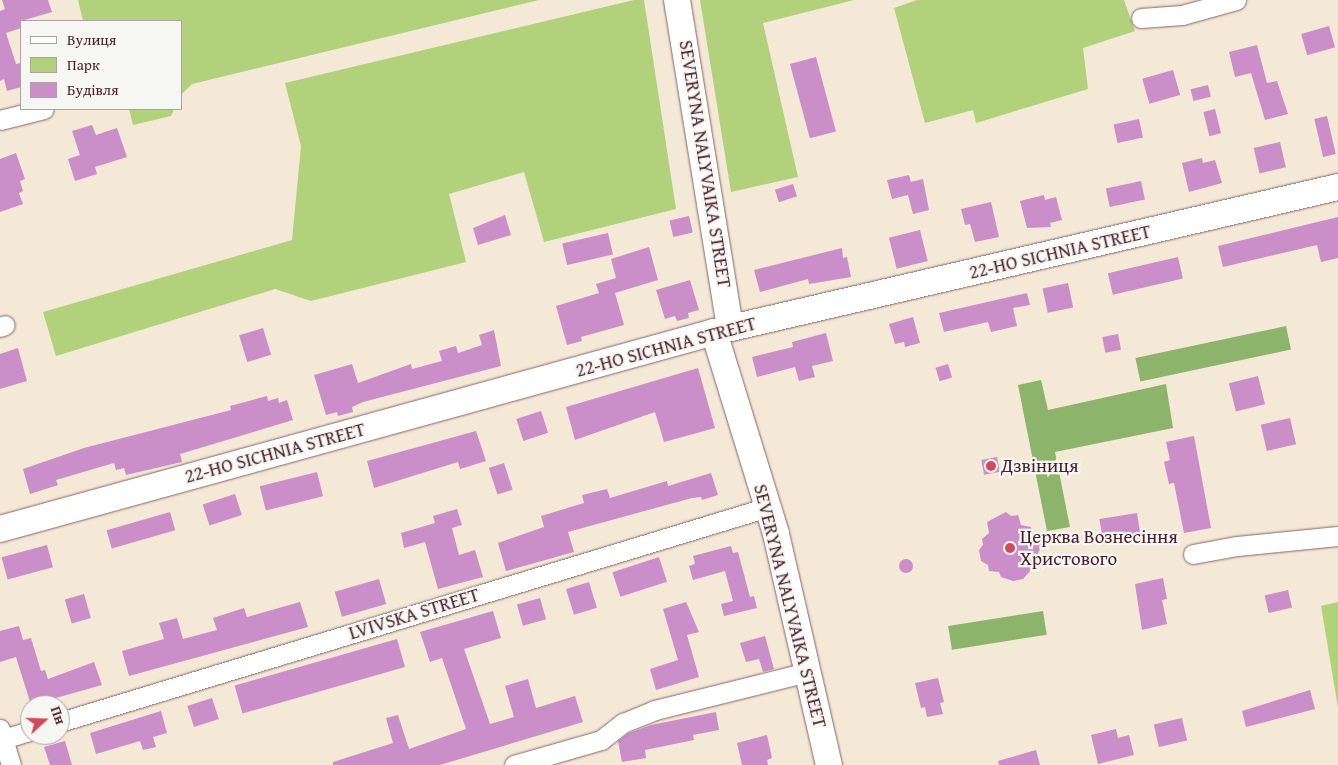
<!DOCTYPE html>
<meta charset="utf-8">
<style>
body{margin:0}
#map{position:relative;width:1338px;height:765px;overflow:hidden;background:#f4e8d6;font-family:"Gentium Book Plus",serif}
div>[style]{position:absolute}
.green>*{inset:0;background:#b1d27a}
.forest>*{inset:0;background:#8cb46a;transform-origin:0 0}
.building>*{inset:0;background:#ca8fc9;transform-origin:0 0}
.round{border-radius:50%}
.roads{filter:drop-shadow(0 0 1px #866567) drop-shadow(0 0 1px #866567)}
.street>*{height:19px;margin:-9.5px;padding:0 9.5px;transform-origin:9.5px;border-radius:9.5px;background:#fff}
.secondary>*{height:26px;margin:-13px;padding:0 13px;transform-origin:13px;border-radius:13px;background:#fff}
.dots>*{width:14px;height:14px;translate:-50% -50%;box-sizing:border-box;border:2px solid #f6f6f2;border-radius:50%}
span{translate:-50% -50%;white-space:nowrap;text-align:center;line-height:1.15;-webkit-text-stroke:4.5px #f6f6f2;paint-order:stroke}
.street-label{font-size:19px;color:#4a1f2b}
.poi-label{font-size:19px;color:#4a1f2b}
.left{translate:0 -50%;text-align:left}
.legend{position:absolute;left:20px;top:20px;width:162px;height:90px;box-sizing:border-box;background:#f6f6f2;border:1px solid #b1a0a2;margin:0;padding:6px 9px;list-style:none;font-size:15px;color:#4a1f2b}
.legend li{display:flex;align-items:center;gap:10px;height:25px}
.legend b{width:25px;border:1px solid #b1a0a2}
.north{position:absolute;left:20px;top:695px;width:50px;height:50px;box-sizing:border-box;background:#f6f6f2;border:1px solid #b1a0a2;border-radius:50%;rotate:70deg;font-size:14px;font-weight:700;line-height:20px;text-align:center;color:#4a1f2b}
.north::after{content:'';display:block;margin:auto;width:18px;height:22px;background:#d1495b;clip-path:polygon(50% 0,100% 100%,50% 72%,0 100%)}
</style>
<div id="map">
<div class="green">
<i style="clip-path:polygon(78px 0,539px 0,192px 84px,181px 95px,181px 21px,83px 21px)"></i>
<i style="clip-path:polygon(634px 0,644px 0,676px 209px,544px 242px,524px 172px,449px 194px,466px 262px,311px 301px,275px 289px,56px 356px,43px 312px,292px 240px,301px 146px,285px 83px)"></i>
<i style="clip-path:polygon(700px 0,854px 0,763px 23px,798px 177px,731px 192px)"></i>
<i style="clip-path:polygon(917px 0,1124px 0,1135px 31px,1083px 48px,1088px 89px,976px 123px,973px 110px,925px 123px,894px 8px)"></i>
<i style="clip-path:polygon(129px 109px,174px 109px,171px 116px,133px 125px)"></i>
<i style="clip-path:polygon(1338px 602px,1338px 708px,1321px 606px)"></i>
</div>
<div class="forest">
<i style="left:1286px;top:326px;width:24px;height:154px;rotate:78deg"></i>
<i style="clip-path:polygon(1041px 380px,1048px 410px,1166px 384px,1173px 428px,1055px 452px,1070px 527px,1047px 531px,1018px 385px)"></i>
<i style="left:1043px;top:611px;width:24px;height:96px;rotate:81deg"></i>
</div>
<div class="building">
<i style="clip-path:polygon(2px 0,48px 0,52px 12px,21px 21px,21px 28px,6px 33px,16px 64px,21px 63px,21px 87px,7px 91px,4px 79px,0 81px,0 11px,5px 9px)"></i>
<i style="left:1329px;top:26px;width:22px;height:29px;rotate:74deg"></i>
<i style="clip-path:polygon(1257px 45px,1267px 83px,1277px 81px,1288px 114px,1265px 120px,1251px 73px,1235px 77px,1229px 52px)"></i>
<i style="left:816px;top:57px;width:77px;height:27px;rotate:75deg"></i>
<i style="left:1173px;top:70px;width:26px;height:32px;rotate:74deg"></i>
<i style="left:1208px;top:85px;width:12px;height:18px;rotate:76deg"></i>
<i style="left:1215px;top:109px;width:25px;height:12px;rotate:76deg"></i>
<i style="left:1327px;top:116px;width:39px;height:13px;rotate:77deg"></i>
<i style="left:1139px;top:119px;width:19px;height:26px;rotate:78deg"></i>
<i style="clip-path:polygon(92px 125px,96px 135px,117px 128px,127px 157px,95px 167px,97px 174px,75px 181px,68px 159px,80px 155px,72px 131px)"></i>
<i style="left:1280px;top:142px;width:26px;height:27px;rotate:77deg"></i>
<i style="clip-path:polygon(16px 153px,25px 179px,20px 181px,23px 191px,19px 193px,23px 204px,0 212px,0 159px)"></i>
<i style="clip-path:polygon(1202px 158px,1203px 163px,1215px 160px,1222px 183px,1189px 192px,1182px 163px)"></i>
<i style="clip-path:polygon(909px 175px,911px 182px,923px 179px,929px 210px,913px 214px,908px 195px,892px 199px,887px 180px)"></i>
<i style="left:1141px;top:181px;width:19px;height:36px;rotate:78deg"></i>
<i style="left:793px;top:184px;width:13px;height:19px;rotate:72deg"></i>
<i style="clip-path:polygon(1044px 195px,1045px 200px,1056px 197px,1062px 220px,1050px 223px,1051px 227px,1027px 228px,1020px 201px)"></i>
<i style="clip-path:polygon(991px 202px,999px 237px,975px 242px,970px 224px,965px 225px,961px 209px)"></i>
<i style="clip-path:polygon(505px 215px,511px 235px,478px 245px,473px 228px)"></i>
<i style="left:689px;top:216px;width:17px;height:20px;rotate:77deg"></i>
<i style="clip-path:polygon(1338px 217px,1338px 258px,1321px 262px,1317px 245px,1223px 267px,1218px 246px)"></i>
<i style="left:920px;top:230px;width:32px;height:32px;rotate:76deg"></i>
<i style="left:608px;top:233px;width:22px;height:47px;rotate:77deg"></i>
<i style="clip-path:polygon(649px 247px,658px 280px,615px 293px,624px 325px,581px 337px,582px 341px,567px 345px,556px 306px,599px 293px,596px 284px,616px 278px,611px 259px)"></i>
<i style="clip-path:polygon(842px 248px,843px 258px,847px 257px,851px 277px,809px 284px,808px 279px,760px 292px,754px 270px)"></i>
<i style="left:1178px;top:257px;width:22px;height:72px;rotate:77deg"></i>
<i style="clip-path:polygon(690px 280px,699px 310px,688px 313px,689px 318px,677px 321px,675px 316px,665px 319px,656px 290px)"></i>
<i style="left:1068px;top:283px;width:25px;height:26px;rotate:78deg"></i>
<i style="clip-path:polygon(1027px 293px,1030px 305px,1013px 308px,1017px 326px,991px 332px,988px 322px,944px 332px,939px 313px)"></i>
<i style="clip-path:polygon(913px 317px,920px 343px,905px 347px,904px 342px,895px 344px,889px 324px)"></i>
<i style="left:263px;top:328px;width:28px;height:25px;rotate:73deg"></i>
<i style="clip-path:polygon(494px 330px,501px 366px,363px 402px,352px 407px,353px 412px,338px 416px,337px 412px,326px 415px,314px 375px,352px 364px,358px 383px,411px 364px,412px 369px,442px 361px,439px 351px,456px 346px,458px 353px,482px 345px,479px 335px)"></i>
<i style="clip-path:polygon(826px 333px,833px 361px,812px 366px,815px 377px,799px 381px,795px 367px,757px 377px,752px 357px,793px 347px,792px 342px)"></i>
<i style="left:1118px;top:334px;width:16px;height:16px;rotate:79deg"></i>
<i style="clip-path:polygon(18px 348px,27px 381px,0 389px,0 354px)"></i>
<i style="left:948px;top:364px;width:14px;height:13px;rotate:73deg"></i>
<i style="clip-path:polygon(698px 368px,715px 428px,664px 442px,655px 412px,575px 440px,566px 407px)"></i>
<i style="left:1258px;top:376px;width:29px;height:30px;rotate:76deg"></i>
<i style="clip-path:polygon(267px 396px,268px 401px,278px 398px,279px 403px,287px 400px,293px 420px,180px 454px,182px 462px,126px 475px,124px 468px,116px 470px,114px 463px,56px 480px,58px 485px,30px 494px,23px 469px,84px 448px,231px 410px,230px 406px)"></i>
<i style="left:541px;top:411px;width:23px;height:26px;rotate:72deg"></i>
<i style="left:1290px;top:418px;width:27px;height:30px;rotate:77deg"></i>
<i style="clip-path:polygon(476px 431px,486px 461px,460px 469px,458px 462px,374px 488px,367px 461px)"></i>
<i style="clip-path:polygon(1194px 436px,1211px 528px,1184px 533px,1174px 483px,1169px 484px,1164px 462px,1170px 460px,1166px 442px)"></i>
<i style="left:997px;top:457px;width:15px;height:16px;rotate:79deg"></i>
<i style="left:504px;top:463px;width:28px;height:16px;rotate:72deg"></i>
<i style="left:317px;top:472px;width:25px;height:59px;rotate:76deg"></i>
<i style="clip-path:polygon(711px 473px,718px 495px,702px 500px,701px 497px,692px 498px,568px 532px,574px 552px,506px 571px,498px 543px,544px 527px,541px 516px,584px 503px,582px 495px,607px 489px,610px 498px,667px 481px,668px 486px)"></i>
<i style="left:235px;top:494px;width:22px;height:34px;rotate:72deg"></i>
<i style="clip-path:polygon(457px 509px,462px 525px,452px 528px,459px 555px,475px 550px,483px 577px,438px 589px,425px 542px,404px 548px,401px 533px,435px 523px,433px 516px)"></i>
<i style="left:170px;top:512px;width:19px;height:66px;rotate:74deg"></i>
<i style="clip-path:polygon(1006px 512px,1011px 516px,1018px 515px,1021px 525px,1031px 527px,1033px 533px,1039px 535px,1042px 546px,1038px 553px,1039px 559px,1031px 564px,1032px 569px,1023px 579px,1013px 581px,1001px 577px,999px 572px,989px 571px,988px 565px,981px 561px,979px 550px,983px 545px,982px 539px,989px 533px,987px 522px)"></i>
<i style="left:1137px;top:513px;width:25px;height:38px;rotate:81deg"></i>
<i style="left:47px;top:545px;width:23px;height:47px;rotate:75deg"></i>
<i style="clip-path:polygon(731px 546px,733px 553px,738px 552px,750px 597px,754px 596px,757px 608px,724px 616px,721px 604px,733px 601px,725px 571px,693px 580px,689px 566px,695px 564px,693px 556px)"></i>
<i style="left:659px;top:557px;width:26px;height:49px;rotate:72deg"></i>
<i class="round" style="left:899px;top:559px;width:14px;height:14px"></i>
<i style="clip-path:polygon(1163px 578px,1167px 599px,1162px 600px,1167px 624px,1142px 630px,1135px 584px)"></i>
<i style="left:379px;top:579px;width:26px;height:46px;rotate:74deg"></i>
<i style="left:589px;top:582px;width:27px;height:24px;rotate:73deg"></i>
<i style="left:1288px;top:590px;width:18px;height:24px;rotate:77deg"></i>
<i style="left:84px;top:594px;width:25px;height:20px;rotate:74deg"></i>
<i style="left:540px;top:598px;width:22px;height:24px;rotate:74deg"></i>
<i style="clip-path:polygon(300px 602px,308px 627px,129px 676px,122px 651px,164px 639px,159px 623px,177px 618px,183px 639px,217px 630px,213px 618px,244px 608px,247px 617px)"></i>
<i style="clip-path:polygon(686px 602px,699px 632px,687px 635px,699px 677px,656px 690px,650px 669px,678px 660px,663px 609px)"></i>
<i style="clip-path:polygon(493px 611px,501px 638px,464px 649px,490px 724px,514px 717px,505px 686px,528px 679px,536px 708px,575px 696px,583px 722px,440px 765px,333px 765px,333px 762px,393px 743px,386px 718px,398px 715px,409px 749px,466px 729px,442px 658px,430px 662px,420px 632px)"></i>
<i style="clip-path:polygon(19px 626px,23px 640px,31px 638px,41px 671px,45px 670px,48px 679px,94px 662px,102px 685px,31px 705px,16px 657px,0 662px,0 631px)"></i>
<i style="clip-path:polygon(765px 636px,774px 669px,763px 672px,759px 659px,746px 662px,740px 643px)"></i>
<i style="left:397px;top:639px;width:29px;height:169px;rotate:74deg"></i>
<i style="clip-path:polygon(938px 678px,944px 702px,940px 703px,943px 714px,927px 717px,925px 707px,921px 708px,915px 683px)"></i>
<i style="clip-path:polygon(1310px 690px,1315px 709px,1246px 727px,1242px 711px)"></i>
<i style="left:212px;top:698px;width:22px;height:26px;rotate:72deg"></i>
<i style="clip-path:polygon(161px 711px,167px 733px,153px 737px,156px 747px,143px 750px,140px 741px,96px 754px,90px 733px)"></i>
<i style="clip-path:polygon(716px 712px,719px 730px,693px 735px,694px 740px,645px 750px,646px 758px,622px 762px,618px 741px,629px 733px,651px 725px)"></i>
<i style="left:1182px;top:718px;width:23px;height:29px;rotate:77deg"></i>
<i style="clip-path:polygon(1116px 729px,1118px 738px,1129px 735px,1134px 755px,1098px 764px,1091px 735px)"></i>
<i style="clip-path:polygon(767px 735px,772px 758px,767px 760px,768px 765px,742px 765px,737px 743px)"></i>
<i style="clip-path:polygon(65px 741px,72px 765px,50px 765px,44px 747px)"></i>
<i style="clip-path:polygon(1036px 750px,1040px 765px,999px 765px,998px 761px)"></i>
</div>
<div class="roads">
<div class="street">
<i style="left:1141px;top:18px;width:41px;rotate:-4.2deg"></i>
<i style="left:1182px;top:15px;width:56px;rotate:-15.5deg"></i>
<i style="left:0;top:120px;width:45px;rotate:-14deg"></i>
<i style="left:0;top:327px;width:5px;rotate:-22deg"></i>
<i style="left:1193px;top:554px;width:45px;rotate:-10.3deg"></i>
<i style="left:1237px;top:546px;width:101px;rotate:-5.7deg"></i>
<i style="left:60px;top:722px;width:740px;rotate:-16.89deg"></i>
<i style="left:0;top:729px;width:38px;rotate:73deg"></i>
<i style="left:0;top:740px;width:31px;rotate:-17deg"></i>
<i style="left:514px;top:765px;width:91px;rotate:-16deg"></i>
<i style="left:601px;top:740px;width:28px;rotate:-38deg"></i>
<i style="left:623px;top:723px;width:35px;rotate:-22deg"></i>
<i style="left:655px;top:710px;width:157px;rotate:-14deg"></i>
</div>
<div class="secondary">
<i style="left:677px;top:0;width:332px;rotate:80.8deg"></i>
<i style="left:714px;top:332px;width:211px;rotate:72.9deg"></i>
<i style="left:776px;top:534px;width:237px;rotate:77.1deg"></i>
<i style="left:0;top:529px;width:741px;rotate:-15.42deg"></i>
<i style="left:714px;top:332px;width:641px;rotate:-13.08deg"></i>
</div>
</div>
<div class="dots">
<i style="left:991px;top:466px;background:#d1495b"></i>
<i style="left:1010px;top:548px;background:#d1495b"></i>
</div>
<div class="street-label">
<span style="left:705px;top:164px;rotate:81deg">SEVERYNA NALYVAIKA STREET</span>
<span style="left:1060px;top:252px;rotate:-13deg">22-HO SICHNIA STREET</span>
<span style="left:666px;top:347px;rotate:-15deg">22-HO SICHNIA STREET</span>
<span style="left:275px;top:453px;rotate:-15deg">22-HO SICHNIA STREET</span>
<span style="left:790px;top:606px;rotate:76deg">SEVERYNA NALYVAIKA STREET</span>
<span style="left:414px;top:614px;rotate:-17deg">LVIVSKA STREET</span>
</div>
<div class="poi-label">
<span class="left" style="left:1001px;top:466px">Дзвіниця</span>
<span class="left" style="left:1020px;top:548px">Церква Вознесіння<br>Христового</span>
</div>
<ul class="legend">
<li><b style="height:6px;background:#fff"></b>Вулиця</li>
<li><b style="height:14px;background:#b1d27a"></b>Парк</li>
<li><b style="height:14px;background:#ca8fc9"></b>Будівля</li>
</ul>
<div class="north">Пн</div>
</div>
